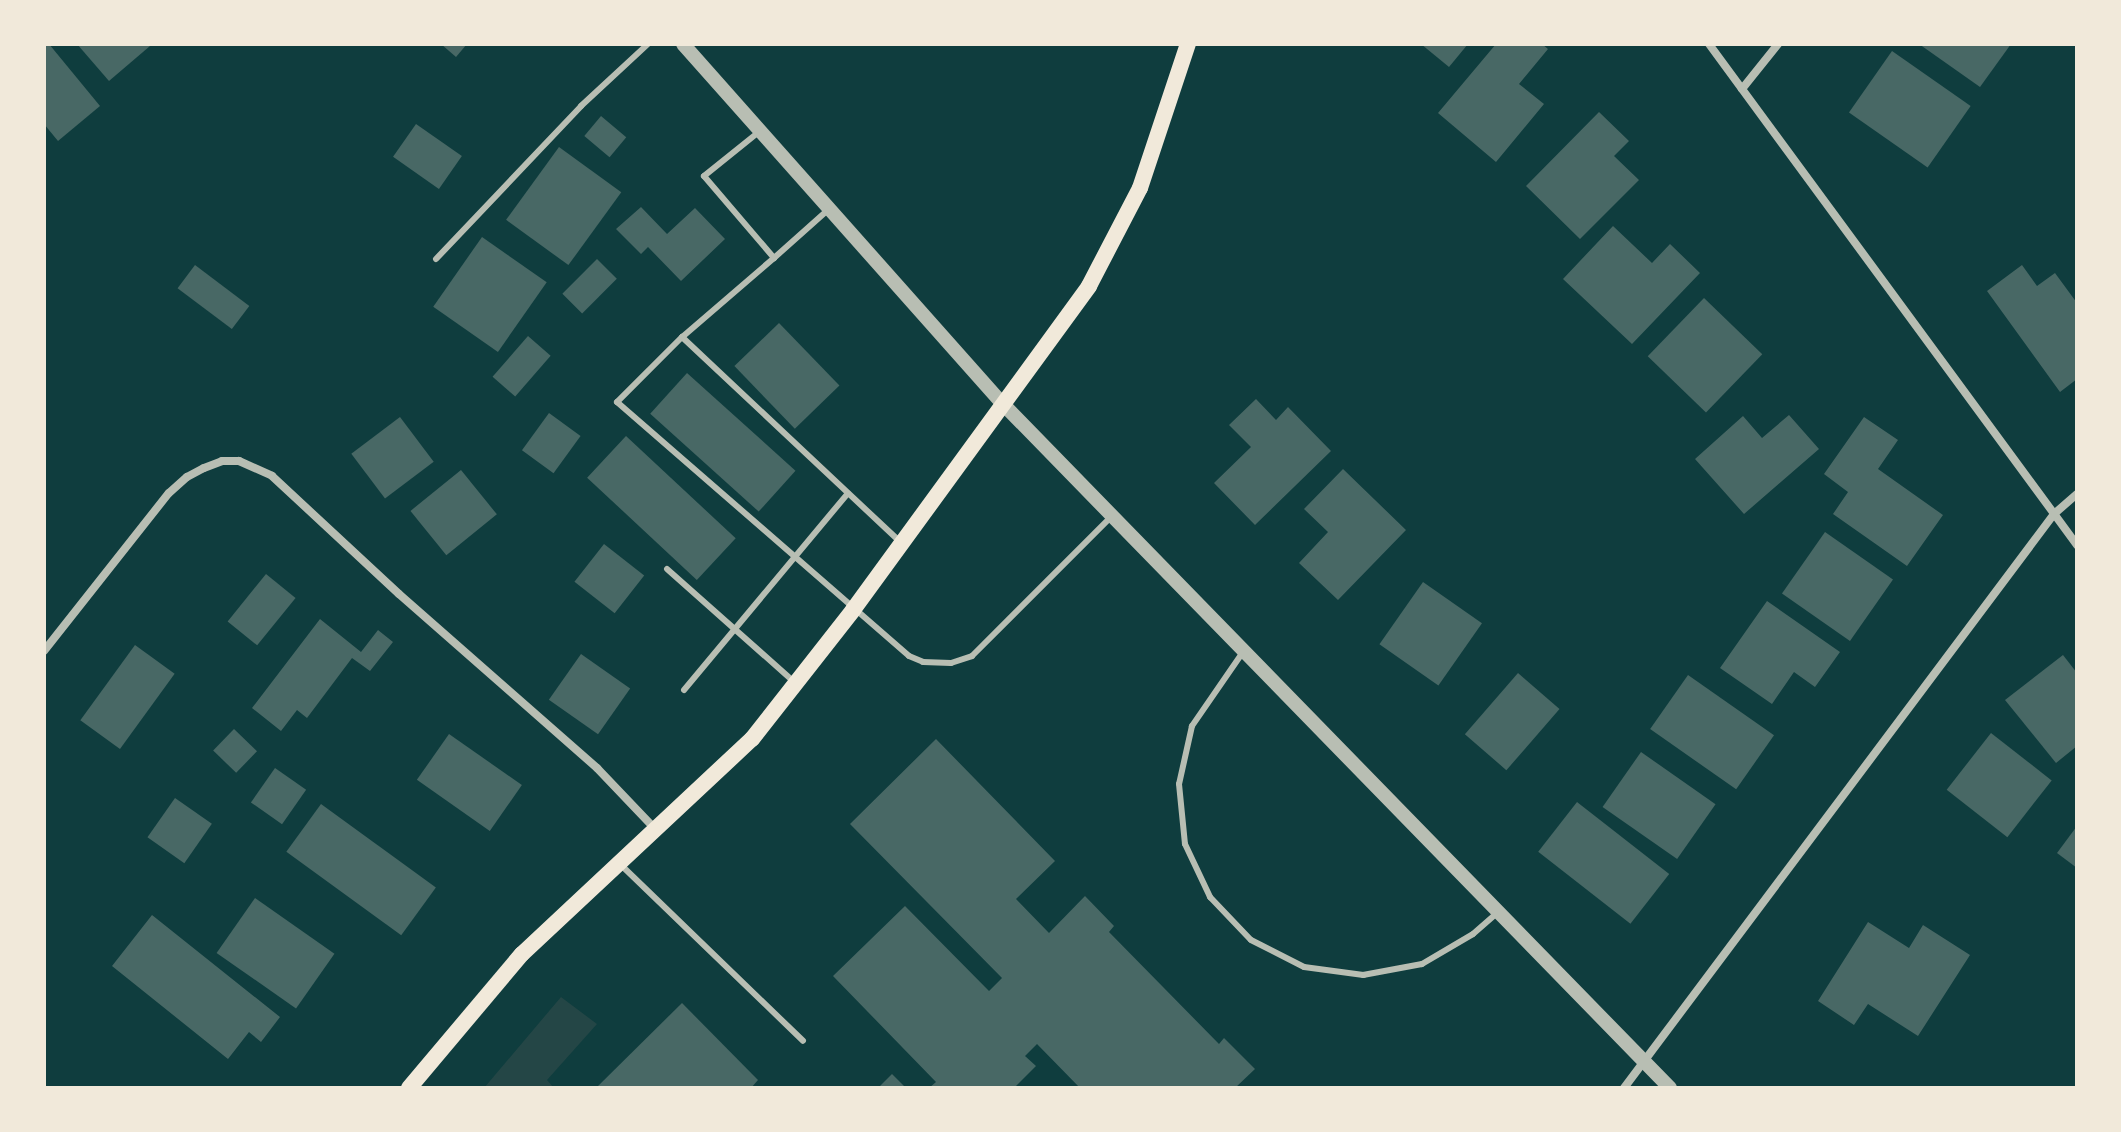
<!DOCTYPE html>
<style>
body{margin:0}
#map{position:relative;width:2121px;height:1132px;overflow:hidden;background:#0f3d3e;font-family:"Public Sans",sans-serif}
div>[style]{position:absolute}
.green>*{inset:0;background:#244646}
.building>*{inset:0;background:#486865;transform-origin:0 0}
.service>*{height:6px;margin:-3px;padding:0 3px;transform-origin:3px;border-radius:3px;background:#b8beb3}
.minor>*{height:8px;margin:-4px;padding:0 4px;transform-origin:4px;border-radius:4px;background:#b8beb3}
.tertiary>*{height:14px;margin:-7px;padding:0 7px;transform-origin:7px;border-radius:7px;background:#b8beb3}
.secondary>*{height:16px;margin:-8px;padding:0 8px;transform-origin:8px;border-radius:8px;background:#f1e9da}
span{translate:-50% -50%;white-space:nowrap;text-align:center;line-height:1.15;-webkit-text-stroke:8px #f1e9da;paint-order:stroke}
.frame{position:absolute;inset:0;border:46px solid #f1e9da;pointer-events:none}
</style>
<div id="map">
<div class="green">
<i style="clip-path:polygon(561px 997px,597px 1024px,547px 1080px,554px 1088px,484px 1088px)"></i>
</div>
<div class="building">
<i style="clip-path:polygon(44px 44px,49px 44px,100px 106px,58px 141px,44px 124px)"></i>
<i style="clip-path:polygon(77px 44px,149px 44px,150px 46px,109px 81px)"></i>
<i style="clip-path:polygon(441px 44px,467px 44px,456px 57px)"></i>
<i style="clip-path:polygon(1421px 44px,1468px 44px,1449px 67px)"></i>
<i style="clip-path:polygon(1496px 44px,1542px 44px,1548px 49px,1519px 84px,1544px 104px,1496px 162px,1438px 113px)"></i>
<i style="clip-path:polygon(1919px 44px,2011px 44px,1980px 87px)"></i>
<i style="left:1892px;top:51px;width:96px;height:75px;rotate:35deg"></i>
<i style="clip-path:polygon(1599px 112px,1629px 141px,1614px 156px,1639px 180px,1580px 239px,1526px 186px)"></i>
<i style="left:601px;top:116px;width:33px;height:26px;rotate:40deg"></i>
<i style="left:416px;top:124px;width:56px;height:40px;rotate:35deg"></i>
<i style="left:559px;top:147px;width:77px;height:90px;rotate:36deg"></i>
<i style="clip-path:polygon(641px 207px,667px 234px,695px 208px,725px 239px,681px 281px,648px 247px,641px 254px,616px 229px)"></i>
<i style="clip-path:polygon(1613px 226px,1652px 263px,1670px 244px,1700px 273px,1632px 344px,1563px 279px)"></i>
<i style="left:482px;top:237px;width:79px;height:85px;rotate:35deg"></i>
<i style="left:597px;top:259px;width:28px;height:49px;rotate:45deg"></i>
<i style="left:195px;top:265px;width:68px;height:29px;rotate:37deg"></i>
<i style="clip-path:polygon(2022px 265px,2037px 286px,2055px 273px,2077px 303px,2077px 379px,2060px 392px,1987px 291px)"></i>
<i style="left:1704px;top:298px;width:81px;height:81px;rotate:44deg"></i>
<i style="left:779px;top:323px;width:87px;height:62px;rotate:46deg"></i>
<i style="left:528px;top:336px;width:30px;height:54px;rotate:41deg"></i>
<i style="left:687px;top:373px;width:146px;height:55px;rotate:42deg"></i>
<i style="clip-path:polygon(1256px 399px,1276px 420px,1288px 407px,1331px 451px,1255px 525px,1214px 483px,1251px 447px,1229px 425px)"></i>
<i style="left:549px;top:413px;width:39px;height:46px;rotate:36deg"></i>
<i style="clip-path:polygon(1789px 415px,1819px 449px,1744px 514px,1695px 459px,1743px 416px,1762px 438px)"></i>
<i style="left:400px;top:417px;width:56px;height:61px;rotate:53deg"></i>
<i style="clip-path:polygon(1864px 417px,1898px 440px,1878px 469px,1943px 515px,1907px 566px,1833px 514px,1848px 492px,1824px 474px)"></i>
<i style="left:626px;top:436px;width:150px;height:57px;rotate:43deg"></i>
<i style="clip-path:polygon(1343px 469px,1406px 530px,1338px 600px,1299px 563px,1328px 532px,1304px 509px)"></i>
<i style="left:461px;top:470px;width:57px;height:65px;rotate:51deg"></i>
<i style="left:1825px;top:532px;width:83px;height:75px;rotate:35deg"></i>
<i style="left:604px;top:544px;width:51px;height:48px;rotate:38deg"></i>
<i style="left:266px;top:574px;width:38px;height:61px;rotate:39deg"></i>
<i style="left:1423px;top:582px;width:72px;height:76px;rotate:35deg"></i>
<i style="clip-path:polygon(1767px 601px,1840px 652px,1815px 687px,1794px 672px,1772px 704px,1720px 668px)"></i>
<i style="clip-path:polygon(320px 619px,361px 652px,378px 630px,393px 642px,370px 671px,352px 658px,307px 718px,297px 710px,281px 731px,252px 708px)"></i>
<i style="left:135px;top:645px;width:49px;height:93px;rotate:36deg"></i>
<i style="left:581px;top:654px;width:60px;height:56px;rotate:35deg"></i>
<i style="clip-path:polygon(2063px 655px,2077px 673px,2077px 746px,2056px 763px,2005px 700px)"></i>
<i style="left:1518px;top:673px;width:55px;height:81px;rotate:41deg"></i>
<i style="left:1688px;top:675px;width:105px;height:66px;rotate:35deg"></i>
<i style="left:234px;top:729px;width:32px;height:30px;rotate:44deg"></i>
<i style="left:1991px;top:733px;width:77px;height:72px;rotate:38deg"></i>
<i style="left:449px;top:734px;width:89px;height:56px;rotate:35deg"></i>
<i style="clip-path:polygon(936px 739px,1055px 861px,1016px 899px,1049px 933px,1085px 896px,1114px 926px,1109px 932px,1219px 1044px,1224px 1038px,1255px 1069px,1235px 1088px,1080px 1088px,1037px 1044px,1025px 1056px,1036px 1066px,1014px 1088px,929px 1088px,936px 1082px,833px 976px,905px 906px,989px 991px,1002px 978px,850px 824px)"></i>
<i style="left:1641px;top:752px;width:91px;height:67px;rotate:35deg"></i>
<i style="left:275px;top:768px;width:38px;height:42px;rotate:35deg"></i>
<i style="left:175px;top:798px;width:45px;height:48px;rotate:35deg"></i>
<i style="left:1577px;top:802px;width:117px;height:63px;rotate:38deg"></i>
<i style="left:321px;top:804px;width:142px;height:59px;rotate:36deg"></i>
<i style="clip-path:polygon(2077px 826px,2077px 868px,2057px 853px)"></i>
<i style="left:255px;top:898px;width:97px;height:67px;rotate:35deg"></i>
<i style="clip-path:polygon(152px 915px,280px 1017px,261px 1042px,249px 1032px,228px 1059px,112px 966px)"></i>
<i style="clip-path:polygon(1868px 922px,1909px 948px,1923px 925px,1970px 955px,1918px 1036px,1868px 1004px,1854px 1025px,1818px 1001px)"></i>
<i style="clip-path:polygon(682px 1003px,758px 1080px,751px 1088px,596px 1088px)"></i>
<i style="clip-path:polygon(892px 1074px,906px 1088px,878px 1088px)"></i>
</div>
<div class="service">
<i style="left:760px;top:131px;width:72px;rotate:141.2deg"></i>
<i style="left:704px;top:176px;width:108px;rotate:49.5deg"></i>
<i style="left:774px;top:258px;width:74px;rotate:-41.7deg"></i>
<i style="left:774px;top:258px;width:121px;rotate:139.3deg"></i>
<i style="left:682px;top:337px;width:92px;rotate:135deg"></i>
<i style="left:617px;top:402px;width:387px;rotate:41deg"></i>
<i style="left:909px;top:656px;width:15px;rotate:23deg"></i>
<i style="left:923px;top:662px;width:28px;rotate:2deg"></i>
<i style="left:951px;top:663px;width:22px;rotate:-18deg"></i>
<i style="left:972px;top:656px;width:197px;rotate:-45deg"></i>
<i style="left:436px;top:259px;width:211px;rotate:-46.5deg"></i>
<i style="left:581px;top:106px;width:91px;rotate:-42.8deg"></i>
<i style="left:682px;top:337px;width:301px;rotate:43.2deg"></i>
<i style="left:667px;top:569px;width:169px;rotate:41.6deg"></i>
<i style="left:1243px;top:652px;width:90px;rotate:124.6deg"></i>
<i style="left:1192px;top:726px;width:59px;rotate:102.6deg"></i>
<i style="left:1179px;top:784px;width:60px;rotate:84.3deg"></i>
<i style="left:1185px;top:844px;width:59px;rotate:64.7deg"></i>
<i style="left:1210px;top:897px;width:59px;rotate:46.4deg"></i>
<i style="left:1251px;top:940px;width:59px;rotate:27deg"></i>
<i style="left:1304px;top:967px;width:60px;rotate:7.7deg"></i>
<i style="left:1363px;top:975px;width:60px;rotate:-10.6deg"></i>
<i style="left:1422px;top:964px;width:59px;rotate:-30.5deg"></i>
<i style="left:1473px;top:934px;width:33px;rotate:-41deg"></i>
<i style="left:684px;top:690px;width:256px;rotate:-50.2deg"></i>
<i style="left:621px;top:865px;width:253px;rotate:44deg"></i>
</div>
<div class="minor">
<i style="left:1709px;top:44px;width:622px;rotate:53.7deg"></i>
<i style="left:1742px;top:89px;width:58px;rotate:-51.3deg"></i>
<i style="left:44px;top:651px;width:201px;rotate:-51.7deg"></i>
<i style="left:169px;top:493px;width:24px;rotate:-42deg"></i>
<i style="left:187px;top:477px;width:19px;rotate:-28deg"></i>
<i style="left:204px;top:468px;width:19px;rotate:-21deg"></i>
<i style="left:222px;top:461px;width:17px"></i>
<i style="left:239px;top:461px;width:36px;rotate:24deg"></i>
<i style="left:272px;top:476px;width:173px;rotate:42.9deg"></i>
<i style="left:399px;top:594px;width:264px;rotate:41.3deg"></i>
<i style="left:597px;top:768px;width:84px;rotate:46.4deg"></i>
<i style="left:1624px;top:1088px;width:717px;rotate:-53.16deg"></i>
<i style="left:2054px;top:514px;width:30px;rotate:-41deg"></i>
</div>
<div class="tertiary">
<i style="left:683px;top:44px;width:483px;rotate:48.4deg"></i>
<i style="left:1004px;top:405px;width:954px;rotate:45.72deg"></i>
</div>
<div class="secondary">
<i style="left:409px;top:1088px;width:175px;rotate:-49.9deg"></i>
<i style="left:522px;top:954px;width:315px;rotate:-43.1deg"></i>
<i style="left:752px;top:739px;width:164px;rotate:-51.9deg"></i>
<i style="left:853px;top:610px;width:401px;rotate:-53.9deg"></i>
<i style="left:1089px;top:286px;width:110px;rotate:-62.5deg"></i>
<i style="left:1140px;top:188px;width:152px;rotate:-71.6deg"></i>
</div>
<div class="frame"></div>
</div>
